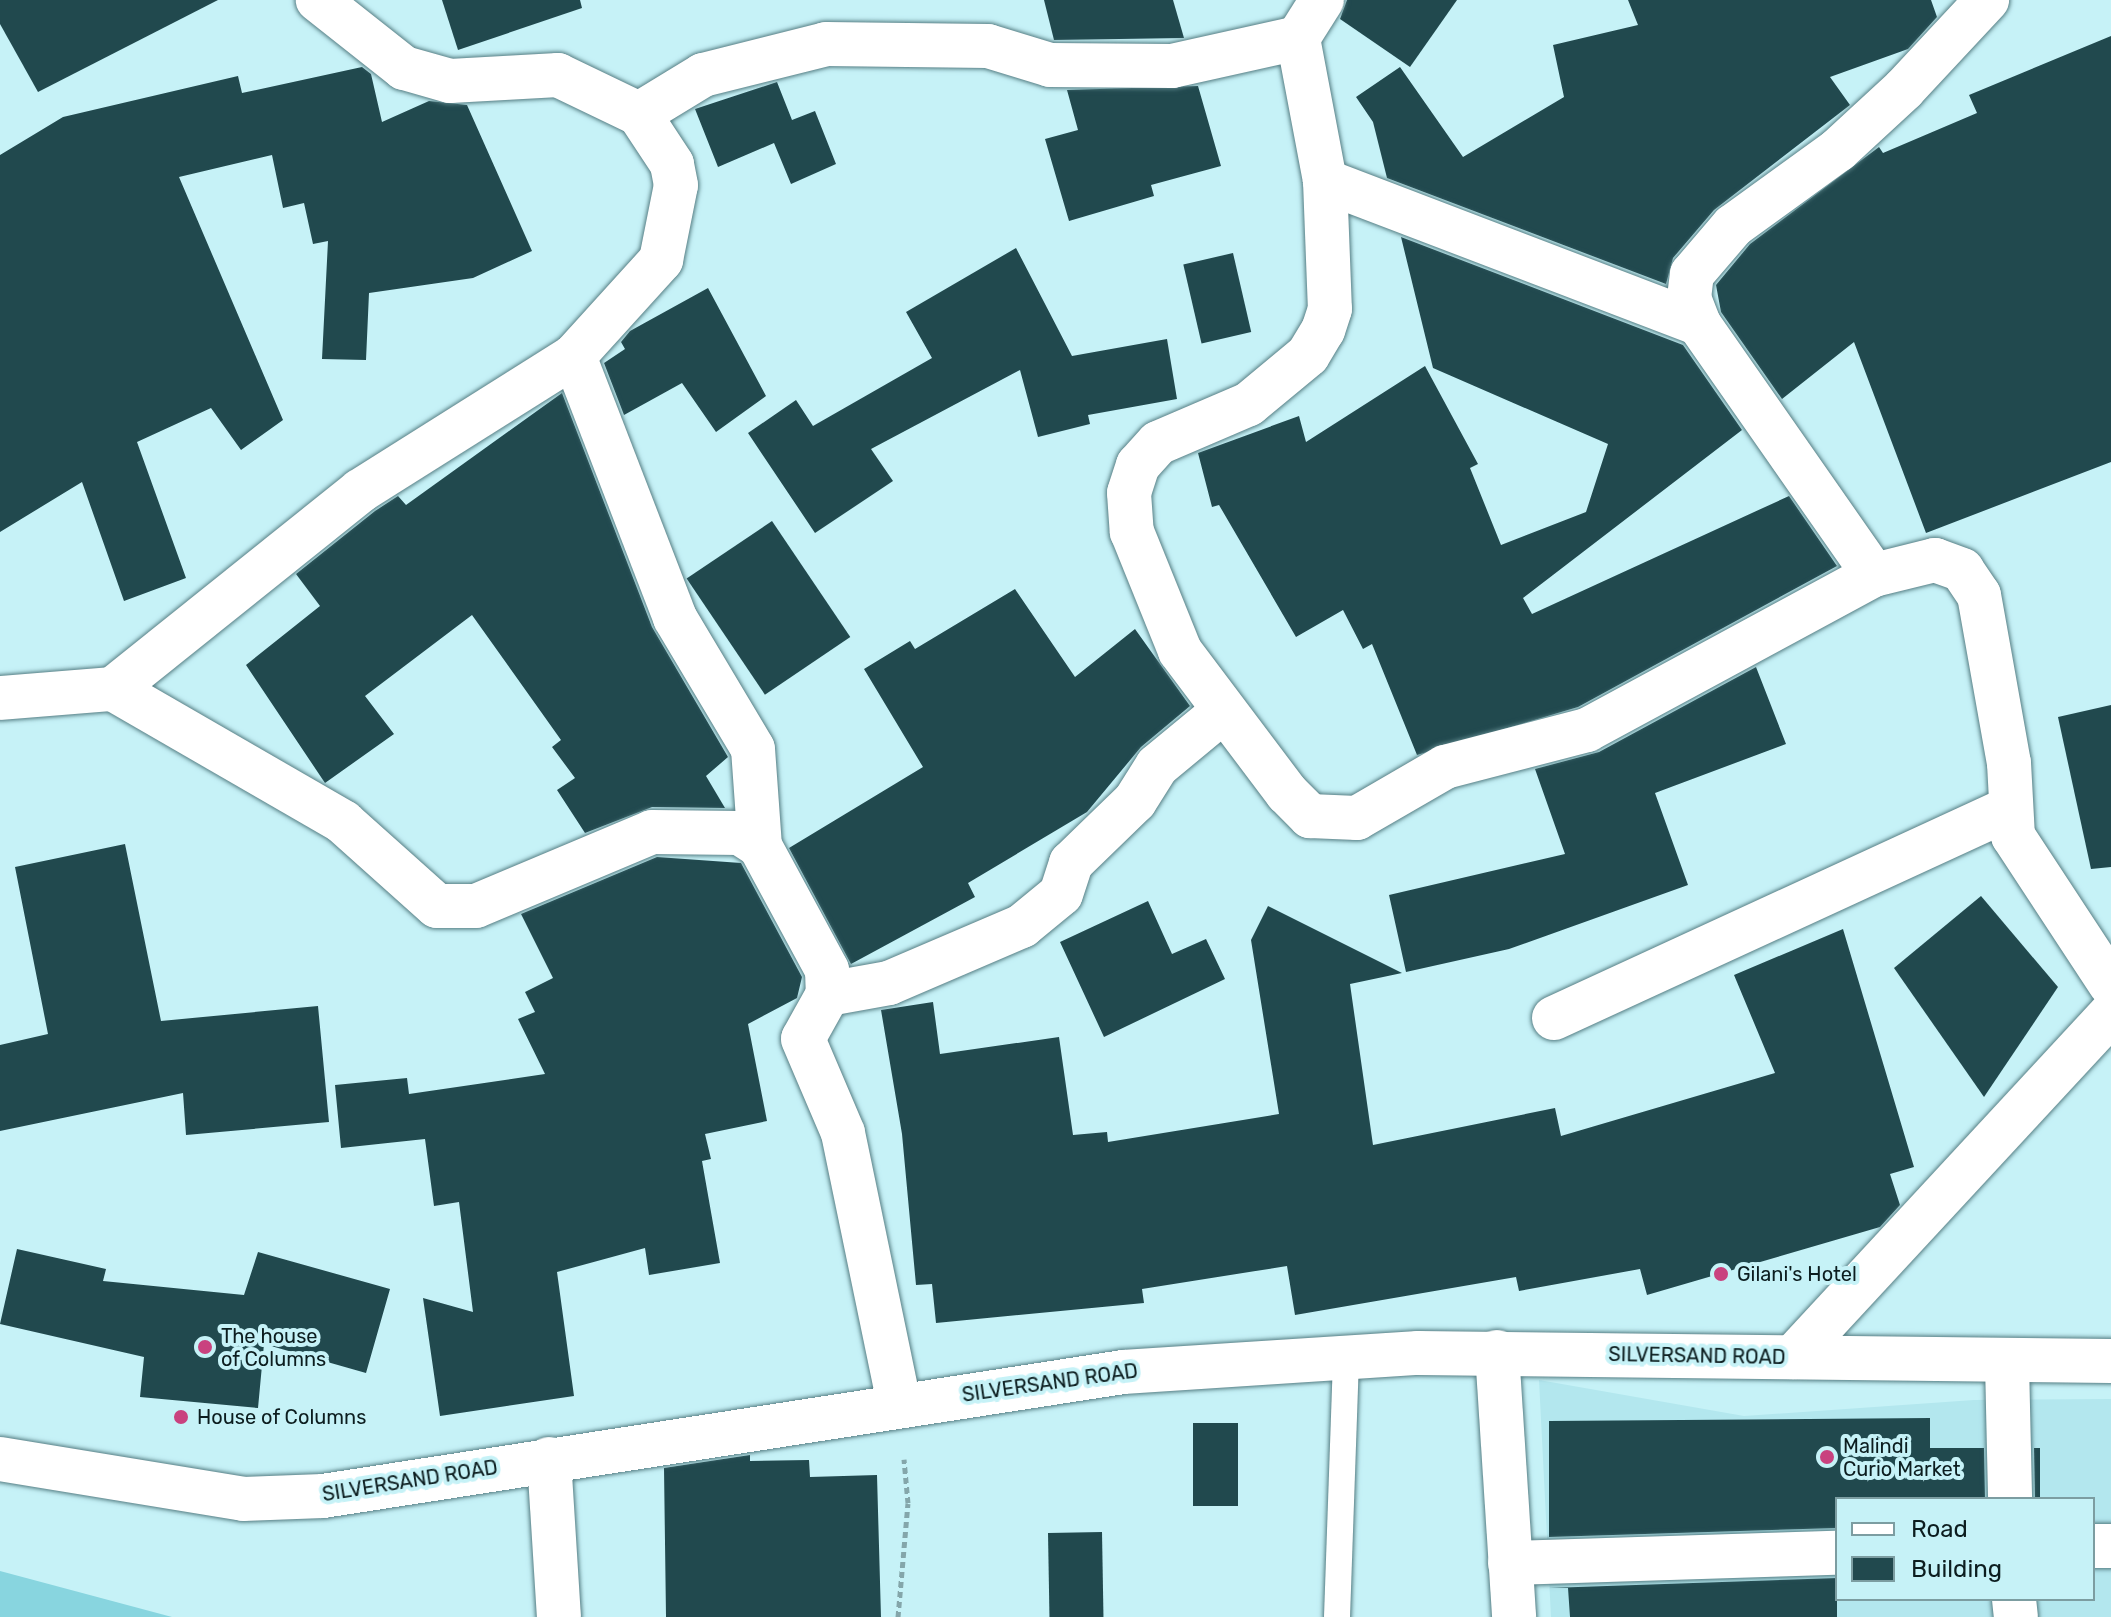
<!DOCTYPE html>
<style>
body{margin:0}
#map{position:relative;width:2111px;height:1617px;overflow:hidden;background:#c6f2f7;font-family:Rubik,sans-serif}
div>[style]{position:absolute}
.built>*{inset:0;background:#b3e7ee}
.green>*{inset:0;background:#88d5df}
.building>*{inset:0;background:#21494e;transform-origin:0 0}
.path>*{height:5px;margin-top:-2.5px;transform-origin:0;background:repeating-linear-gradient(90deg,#84a6aa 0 6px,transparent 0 10px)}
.roads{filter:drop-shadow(0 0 2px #567e84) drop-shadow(0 0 2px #567e84)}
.lane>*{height:26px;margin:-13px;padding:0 13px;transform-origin:13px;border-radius:13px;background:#fff}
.street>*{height:44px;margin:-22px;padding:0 22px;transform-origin:22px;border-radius:22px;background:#fff}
.dots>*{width:22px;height:22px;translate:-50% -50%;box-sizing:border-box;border:4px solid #c6f2f7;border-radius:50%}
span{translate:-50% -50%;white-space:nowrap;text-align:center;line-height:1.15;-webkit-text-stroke:8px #c6f2f7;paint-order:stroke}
.poi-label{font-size:20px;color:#0c1d1f}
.left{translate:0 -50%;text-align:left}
.street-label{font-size:20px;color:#0c1d1f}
.legend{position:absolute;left:1835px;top:1497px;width:260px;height:104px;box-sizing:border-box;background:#c6f2f7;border:2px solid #7c9da1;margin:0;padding:10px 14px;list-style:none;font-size:24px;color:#0c1d1f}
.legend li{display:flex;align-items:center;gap:16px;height:40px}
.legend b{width:40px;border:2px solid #7c9da1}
</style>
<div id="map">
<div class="built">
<i style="clip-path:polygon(evenodd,1539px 1380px,1744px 1416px,1974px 1400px,2111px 1399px,2111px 1617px,1551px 1617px,1539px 1380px,1837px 1499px,2093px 1499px,2093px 1599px,1837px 1599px,1837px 1499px)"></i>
</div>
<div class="green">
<i style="clip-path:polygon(0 1571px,172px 1617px,0 1617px)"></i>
</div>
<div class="building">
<i style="clip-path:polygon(0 0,218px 0,38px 92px,0 24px)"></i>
<i style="clip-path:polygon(442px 0,580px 0,582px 8px,458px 50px)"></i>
<i style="clip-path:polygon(1044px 0,1173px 0,1184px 38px,1054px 40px)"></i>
<i style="clip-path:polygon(1347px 0,1457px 0,1410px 67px,1340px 19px)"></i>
<i style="clip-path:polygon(1628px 0,1931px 0,1937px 17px,1908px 49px,1830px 77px,1850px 105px,1714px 210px,1673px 258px,1666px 284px,1387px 178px,1373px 122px,1356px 97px,1400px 67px,1463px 157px,1564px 97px,1553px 45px,1638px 25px)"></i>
<i style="clip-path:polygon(2111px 36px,2111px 462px,1926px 533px,1854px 342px,1782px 399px,1721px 312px,1716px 285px,1750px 244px,1879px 147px,1883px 153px,1977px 113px,1969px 95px)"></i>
<i style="clip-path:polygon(362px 67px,371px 74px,382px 122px,429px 101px,467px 105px,532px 251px,473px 278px,369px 293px,366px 360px,322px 359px,328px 241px,313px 244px,304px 203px,283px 208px,272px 155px,179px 177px,283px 420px,241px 450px,211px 408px,137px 442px,186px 578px,124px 601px,82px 482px,0 532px,0 155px,63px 117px,238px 76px,242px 93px)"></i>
<i style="clip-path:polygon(777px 82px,792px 120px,815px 111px,836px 164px,791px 184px,774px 143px,718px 167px,695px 109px)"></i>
<i style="clip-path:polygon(1198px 86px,1221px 166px,1151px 185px,1154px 196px,1069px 221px,1045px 139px,1078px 130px,1067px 90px)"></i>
<i style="clip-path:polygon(1401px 237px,1683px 345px,1742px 430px,1523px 598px,1532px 614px,1789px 496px,1837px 566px,1578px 707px,1417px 755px,1372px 644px,1363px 649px,1343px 610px,1296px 637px,1219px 505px,1212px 507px,1198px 453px,1299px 416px,1306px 442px,1425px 366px,1478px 464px,1470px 468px,1501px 545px,1586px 512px,1608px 444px,1433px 368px)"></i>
<i style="clip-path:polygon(1016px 248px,1072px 356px,1167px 339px,1177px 399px,1088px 415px,1090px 424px,1038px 437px,1020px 370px,871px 449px,893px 481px,815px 533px,748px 433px,796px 400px,813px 426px,932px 358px,906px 312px)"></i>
<i style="left:1233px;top:253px;width:81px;height:51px;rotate:77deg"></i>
<i style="clip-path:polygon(708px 288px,766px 396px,716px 432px,682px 383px,624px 415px,604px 363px,625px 349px,621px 342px,630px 331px)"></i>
<i style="clip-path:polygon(562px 393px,652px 627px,728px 757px,706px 776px,725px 808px,652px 807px,585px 833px,557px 790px,575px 778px,552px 747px,561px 740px,472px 615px,365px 696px,394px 734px,325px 783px,246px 665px,320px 606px,296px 574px,375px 511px,398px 496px,406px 505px)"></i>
<i style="left:772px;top:521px;width:140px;height:103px;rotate:56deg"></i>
<i style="clip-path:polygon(1015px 589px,1075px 677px,1135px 629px,1190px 706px,1141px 747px,1087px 812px,968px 883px,975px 897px,851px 964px,789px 848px,923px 767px,864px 669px,910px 641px,915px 649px)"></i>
<i style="clip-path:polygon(1756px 667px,1786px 744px,1655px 793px,1688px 885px,1509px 949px,1406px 972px,1389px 895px,1565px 854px,1535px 769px,1599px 752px)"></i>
<i style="clip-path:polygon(2111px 705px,2111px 867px,2091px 869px,2058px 717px)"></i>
<i style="clip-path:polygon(125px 844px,161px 1021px,318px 1006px,329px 1122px,186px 1135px,183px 1093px,0 1131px,0 1045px,48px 1034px,15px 867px)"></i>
<i style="clip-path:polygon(657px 857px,741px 863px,802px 977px,797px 998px,748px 1024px,767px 1121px,705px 1134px,711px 1159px,702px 1161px,720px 1263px,649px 1275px,645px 1248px,557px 1272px,574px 1396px,440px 1416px,423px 1298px,473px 1312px,459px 1202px,434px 1206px,425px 1139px,341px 1148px,335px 1085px,407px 1078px,409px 1094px,545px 1074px,518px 1019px,535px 1012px,525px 992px,553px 978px,521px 914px)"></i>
<i style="clip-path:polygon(1981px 896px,2058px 987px,1984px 1097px,1894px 968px)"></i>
<i style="clip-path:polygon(1148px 901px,1172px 954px,1206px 939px,1225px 979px,1104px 1037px,1060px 942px)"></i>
<i style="clip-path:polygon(1268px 906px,1402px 973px,1350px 984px,1373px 1145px,1555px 1108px,1561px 1136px,1775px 1073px,1734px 975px,1843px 929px,1914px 1167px,1890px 1174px,1900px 1205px,1880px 1227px,1647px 1295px,1640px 1269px,1519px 1291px,1516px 1277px,1295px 1315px,1287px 1266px,1142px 1289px,1144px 1303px,936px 1323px,932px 1284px,916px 1285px,902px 1134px,881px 1010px,933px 1002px,940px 1054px,1059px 1037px,1073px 1135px,1107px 1132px,1108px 1142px,1279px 1114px,1251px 940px)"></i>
<i style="clip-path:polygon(17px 1249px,106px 1269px,103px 1281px,244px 1295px,258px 1252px,390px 1289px,366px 1373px,264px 1344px,258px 1408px,140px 1397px,144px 1357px,0 1324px)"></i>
<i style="clip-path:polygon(1930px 1418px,1930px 1448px,1984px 1448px,1985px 1499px,1837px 1499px,1837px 1528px,1549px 1537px,1549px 1421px)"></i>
<i style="left:1193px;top:1423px;width:45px;height:83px"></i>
<i style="clip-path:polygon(2034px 1448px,2040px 1448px,2040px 1499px,2035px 1499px)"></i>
<i style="clip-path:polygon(750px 1455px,750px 1461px,809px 1460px,810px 1477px,877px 1475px,881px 1617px,666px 1617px,664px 1468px)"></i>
<i style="left:1102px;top:1532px;width:85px;height:54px;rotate:89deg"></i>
<i style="clip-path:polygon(1837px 1578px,1837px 1617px,1570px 1617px,1568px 1588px,1549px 1588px)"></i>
</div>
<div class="path">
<i style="left:898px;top:1617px;width:114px;rotate:-85deg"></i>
<i style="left:908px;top:1503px;width:44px;rotate:-95.2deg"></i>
</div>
<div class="roads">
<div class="lane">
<i style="left:1337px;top:1617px;width:261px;rotate:-88deg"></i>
</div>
<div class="street">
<i style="left:1298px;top:38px;width:146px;rotate:79.3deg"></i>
<i style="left:1325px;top:181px;width:128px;rotate:87.8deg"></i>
<i style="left:1330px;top:309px;width:22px;rotate:108deg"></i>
<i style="left:1323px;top:330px;width:29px;rotate:121deg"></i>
<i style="left:1308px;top:355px;width:77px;rotate:140.3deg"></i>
<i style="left:1249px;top:404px;width:99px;rotate:156.8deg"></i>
<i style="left:1158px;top:443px;width:30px;rotate:132deg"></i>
<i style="left:1138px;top:465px;width:29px;rotate:108deg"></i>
<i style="left:1129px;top:493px;width:39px;rotate:86deg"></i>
<i style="left:1132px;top:532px;width:128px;rotate:68deg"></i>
<i style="left:1180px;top:651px;width:178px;rotate:53deg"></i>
<i style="left:1287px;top:793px;width:33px;rotate:45deg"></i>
<i style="left:1310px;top:816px;width:47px;rotate:2.4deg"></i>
<i style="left:1357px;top:818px;width:102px;rotate:-30.1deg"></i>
<i style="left:1445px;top:767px;width:147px;rotate:-14.6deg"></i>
<i style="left:1587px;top:730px;width:326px;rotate:-28.4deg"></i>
<i style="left:1874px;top:575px;width:63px;rotate:-13.8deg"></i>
<i style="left:1935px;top:560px;width:29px;rotate:20deg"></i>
<i style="left:1962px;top:570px;width:30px;rotate:56deg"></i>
<i style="left:1979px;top:595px;width:171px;rotate:79.9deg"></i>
<i style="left:2009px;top:763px;width:73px;rotate:86.9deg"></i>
<i style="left:2013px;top:836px;width:178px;rotate:56.7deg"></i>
<i style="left:639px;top:114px;width:75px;rotate:-31.4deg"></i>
<i style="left:703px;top:75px;width:127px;rotate:-14.1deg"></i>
<i style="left:826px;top:44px;width:162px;rotate:0.7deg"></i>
<i style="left:988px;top:46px;width:65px;rotate:17deg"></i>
<i style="left:1050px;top:65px;width:122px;rotate:0.5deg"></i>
<i style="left:1172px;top:66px;width:129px;rotate:-12.5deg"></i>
<i style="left:1298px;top:38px;width:45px;rotate:-57.7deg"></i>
<i style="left:1325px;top:181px;width:400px;rotate:20.9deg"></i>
<i style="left:574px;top:356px;width:281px;rotate:68.9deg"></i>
<i style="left:675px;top:618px;width:152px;rotate:59.2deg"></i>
<i style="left:753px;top:749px;width:97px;rotate:85.9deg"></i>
<i style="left:1874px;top:575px;width:306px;rotate:-124.9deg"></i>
<i style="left:1699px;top:324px;width:28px;rotate:-111deg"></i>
<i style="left:1689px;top:298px;width:24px;rotate:-83deg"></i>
<i style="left:1692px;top:274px;width:63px;rotate:-49.5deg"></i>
<i style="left:1733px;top:226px;width:130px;rotate:-35.9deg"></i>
<i style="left:1838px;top:150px;width:90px;rotate:-42.7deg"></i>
<i style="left:1904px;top:89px;width:122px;rotate:-47deg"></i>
<i style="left:113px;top:689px;width:266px;rotate:30deg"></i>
<i style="left:343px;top:822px;width:126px;rotate:41.8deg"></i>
<i style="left:437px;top:906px;width:39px"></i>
<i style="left:476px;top:906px;width:191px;rotate:-22.8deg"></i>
<i style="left:652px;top:832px;width:88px;rotate:0.7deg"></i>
<i style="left:740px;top:833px;width:24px;rotate:33deg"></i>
<i style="left:760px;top:846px;width:141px;rotate:61.6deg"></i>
<i style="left:827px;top:970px;width:24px;rotate:88deg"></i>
<i style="left:828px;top:994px;width:51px;rotate:119.1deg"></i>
<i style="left:803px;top:1039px;width:102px;rotate:66.9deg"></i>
<i style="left:843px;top:1133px;width:277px;rotate:78.3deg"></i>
<i style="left:0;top:698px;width:113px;rotate:-4.6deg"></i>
<i style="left:113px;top:689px;width:317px;rotate:-38.7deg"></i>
<i style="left:360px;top:491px;width:253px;rotate:-32.2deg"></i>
<i style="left:574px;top:356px;width:130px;rotate:-47.8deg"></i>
<i style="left:661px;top:260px;width:76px;rotate:-78.7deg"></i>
<i style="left:676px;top:185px;width:21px;rotate:-101deg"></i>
<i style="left:672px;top:164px;width:60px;rotate:-123.4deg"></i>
<i style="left:639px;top:114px;width:90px;rotate:-154.3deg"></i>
<i style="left:558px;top:75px;width:108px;rotate:176.8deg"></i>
<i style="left:450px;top:81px;width:48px;rotate:-164.2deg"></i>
<i style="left:404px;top:68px;width:110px;rotate:-141.7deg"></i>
<i style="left:828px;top:994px;width:62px;rotate:-10.2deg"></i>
<i style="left:889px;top:983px;width:145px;rotate:-23.2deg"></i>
<i style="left:1022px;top:926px;width:50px;rotate:-39.4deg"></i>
<i style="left:1061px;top:894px;width:33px;rotate:-72deg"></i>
<i style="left:1071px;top:863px;width:89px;rotate:-44.1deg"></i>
<i style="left:1135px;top:801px;width:41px;rotate:-57.8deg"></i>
<i style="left:1157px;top:766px;width:83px;rotate:-39.6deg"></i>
<i style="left:1554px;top:1018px;width:500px;rotate:-24.7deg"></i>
<i style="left:1497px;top:1352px;width:266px;rotate:86.3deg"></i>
<i style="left:1793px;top:1357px;width:468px;rotate:-47.2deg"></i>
<i style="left:2007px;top:1363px;width:136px;rotate:88.7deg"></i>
<i style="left:0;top:1459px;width:246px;rotate:9.3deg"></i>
<i style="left:243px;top:1499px;width:80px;rotate:-2.1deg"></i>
<i style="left:323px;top:1496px;width:810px;rotate:-8.81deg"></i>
<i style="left:1123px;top:1372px;width:296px;rotate:-3.7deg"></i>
<i style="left:1418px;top:1353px;width:693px;rotate:0.66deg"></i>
<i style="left:549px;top:1459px;width:158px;rotate:86.4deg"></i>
<i style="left:2093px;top:1546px;width:18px"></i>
<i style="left:1510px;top:1563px;width:327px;rotate:-1.8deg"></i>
<i style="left:2014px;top:1599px;width:18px;rotate:84deg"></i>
</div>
</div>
<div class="dots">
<i style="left:1721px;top:1274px;background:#c9427f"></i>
<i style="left:205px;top:1347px;background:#c9427f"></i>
<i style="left:181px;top:1417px;background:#c9427f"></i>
<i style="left:1827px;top:1457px;background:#c9427f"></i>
</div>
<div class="poi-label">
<span class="left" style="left:1737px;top:1274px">Gilani's Hotel</span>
<span class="left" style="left:221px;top:1348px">The house<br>of Columns</span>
<span class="left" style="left:197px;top:1417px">House of Columns</span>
<span class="left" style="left:1843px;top:1458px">Malindi<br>Curio Market</span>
</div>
<div class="street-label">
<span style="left:1697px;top:1356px;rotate:1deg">SILVERSAND ROAD</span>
<span style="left:1050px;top:1383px;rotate:-8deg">SILVERSAND ROAD</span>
<span style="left:410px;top:1481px;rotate:-9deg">SILVERSAND ROAD</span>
</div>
<ul class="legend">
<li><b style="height:10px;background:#fff"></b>Road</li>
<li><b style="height:22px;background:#21494e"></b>Building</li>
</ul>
</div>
